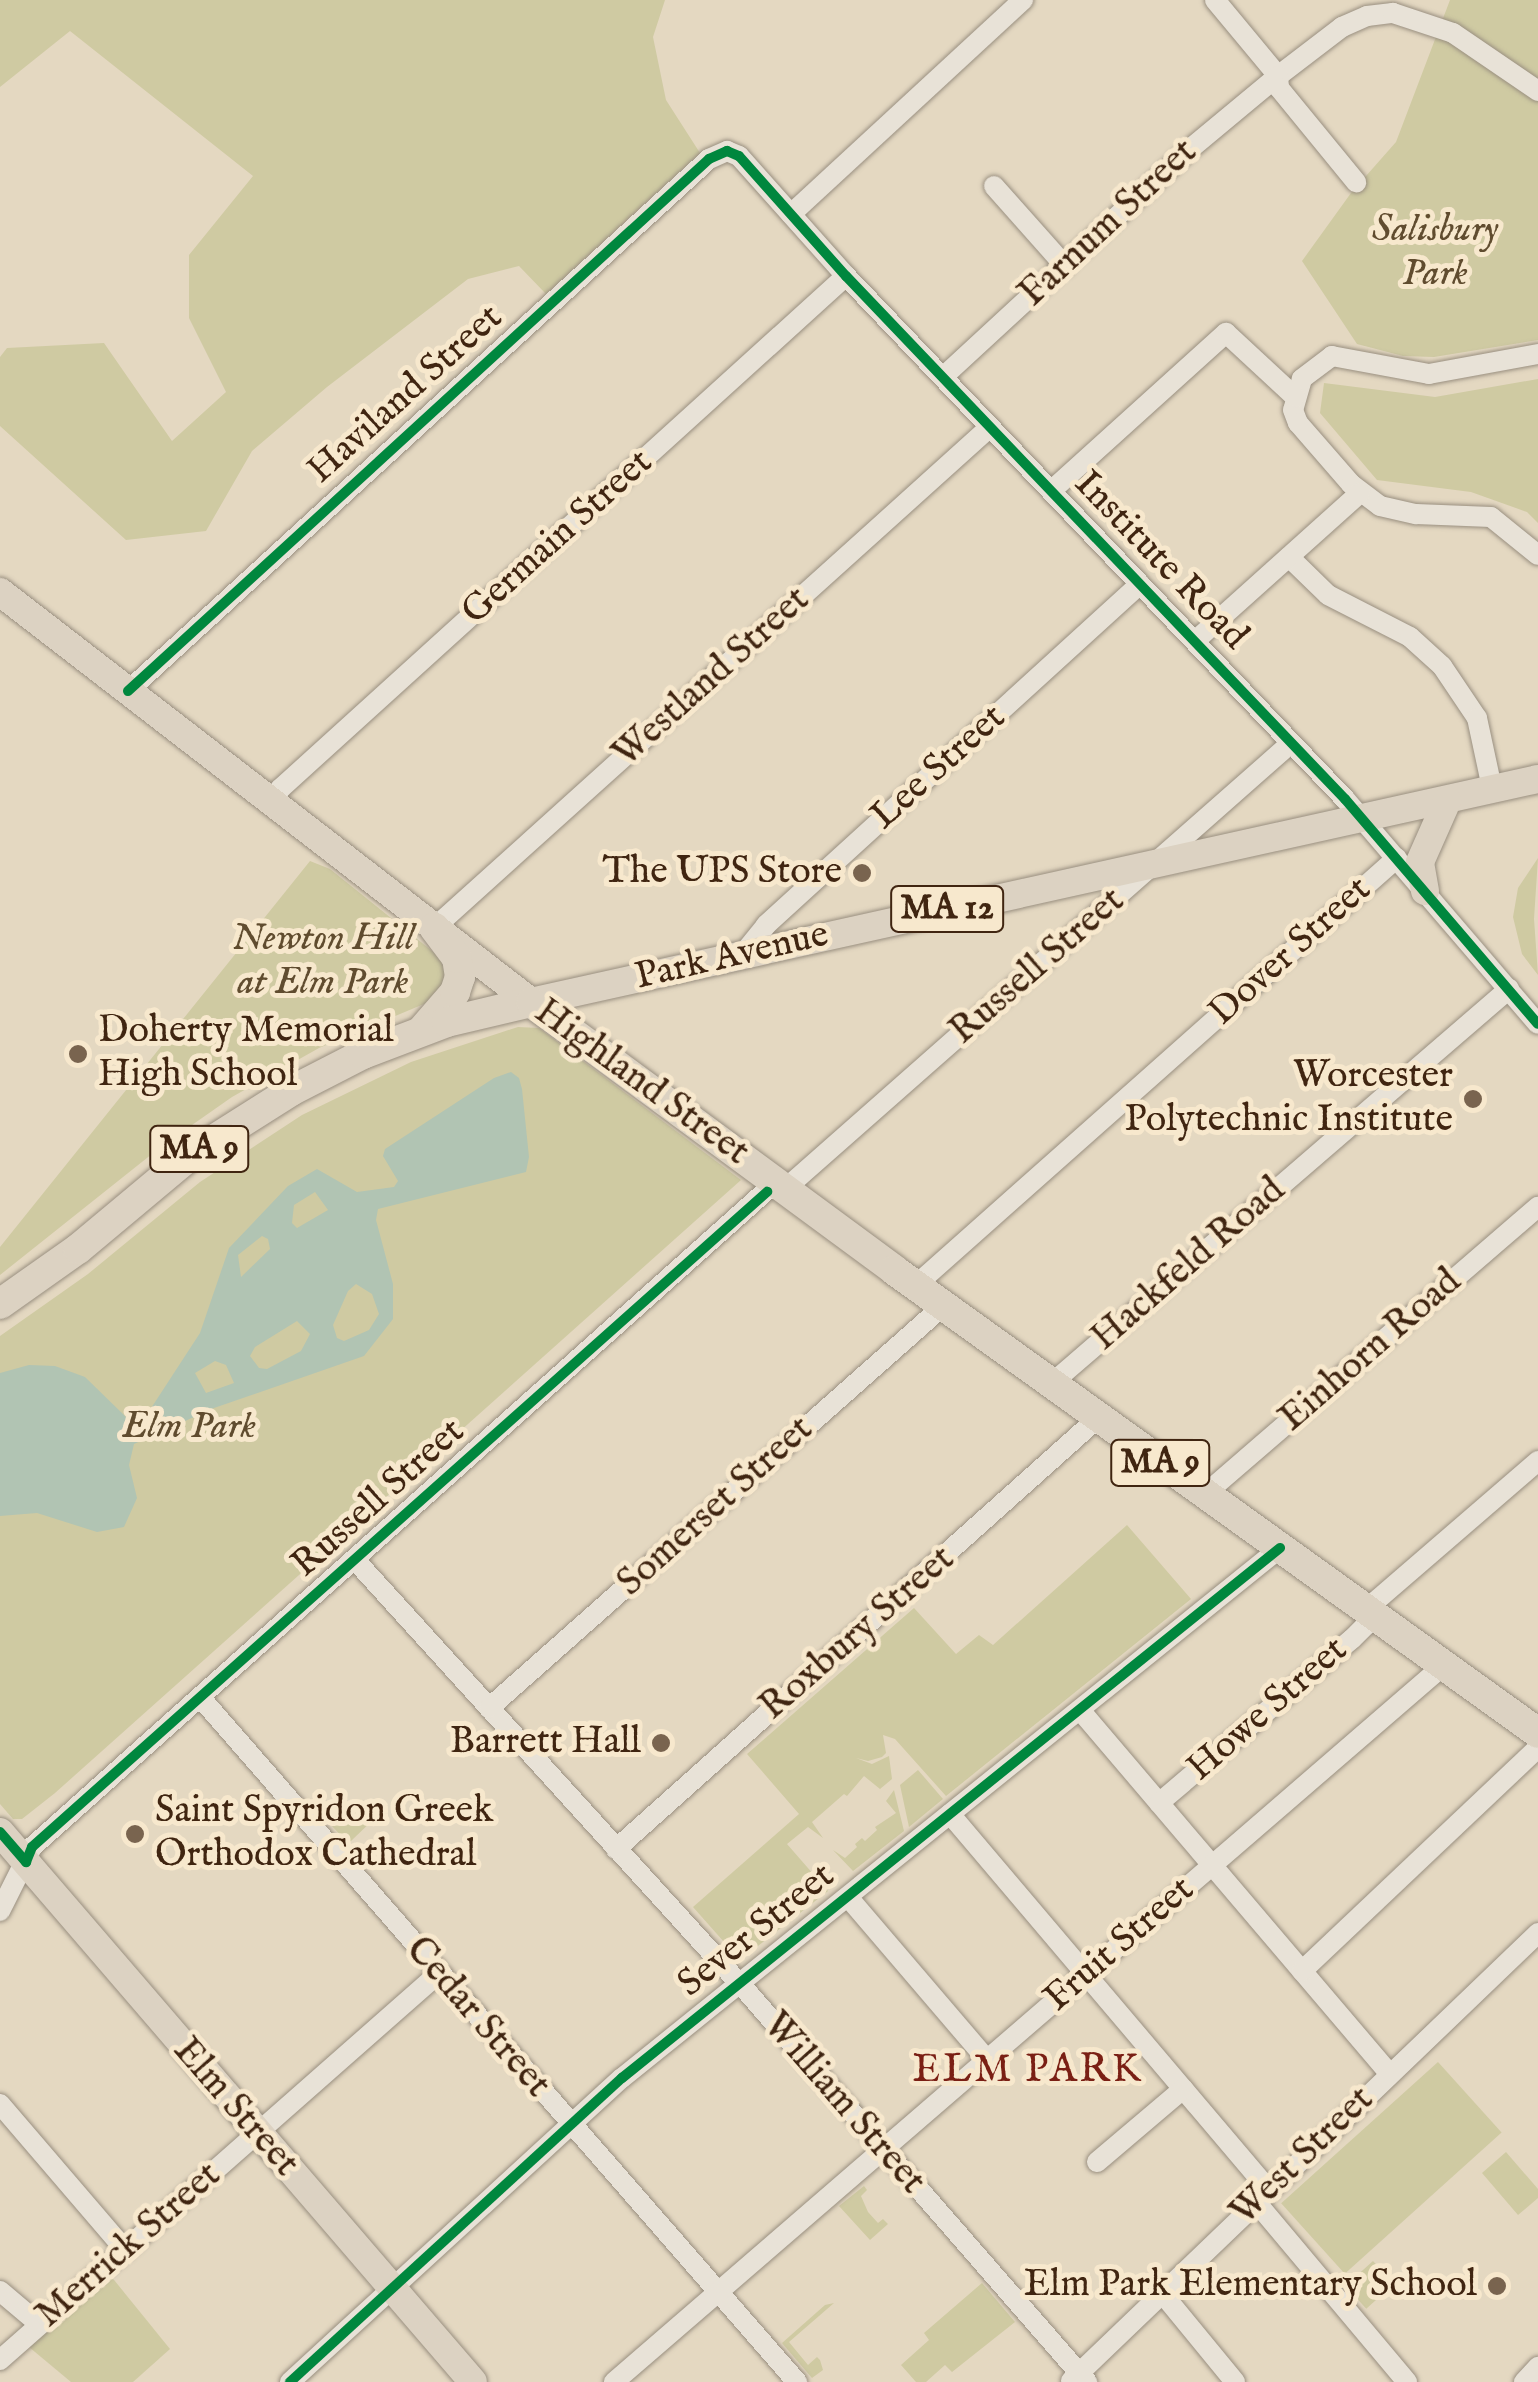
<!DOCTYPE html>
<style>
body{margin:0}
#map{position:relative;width:1538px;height:2382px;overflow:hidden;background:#e4d8c1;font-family:"IM FELL English",serif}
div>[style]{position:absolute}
.green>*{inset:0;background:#cfcaa2;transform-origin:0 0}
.water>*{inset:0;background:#b1c4b3}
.roads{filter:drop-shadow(0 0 2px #998f80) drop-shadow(0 0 2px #998f80)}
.minor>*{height:20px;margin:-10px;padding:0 10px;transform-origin:10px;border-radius:10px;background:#e8e2d7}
.major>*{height:28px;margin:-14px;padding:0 14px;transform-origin:14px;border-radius:14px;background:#dcd2c2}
.highway>*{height:30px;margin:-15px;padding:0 15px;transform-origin:15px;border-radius:15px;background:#dcd2c2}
.cycleway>*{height:10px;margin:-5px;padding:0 5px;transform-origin:5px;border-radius:5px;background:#00873e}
.dots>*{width:28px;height:28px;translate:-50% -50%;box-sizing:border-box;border:5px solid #f7e8cd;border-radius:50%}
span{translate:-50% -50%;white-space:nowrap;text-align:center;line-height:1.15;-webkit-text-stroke:10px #f7e8cd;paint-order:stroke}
.shield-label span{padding:2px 8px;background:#f7e8cd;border:2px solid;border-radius:8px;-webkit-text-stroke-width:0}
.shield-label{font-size:35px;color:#402511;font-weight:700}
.street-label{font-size:38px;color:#402511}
.park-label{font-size:38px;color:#604c2f;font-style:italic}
.poi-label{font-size:38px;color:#402511}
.right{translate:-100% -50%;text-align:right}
.left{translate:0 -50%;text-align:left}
.neighbourhood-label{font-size:40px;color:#7a1f14;letter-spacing:2.5px}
</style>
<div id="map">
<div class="green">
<i style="clip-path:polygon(0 0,665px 0,653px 37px,666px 100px,700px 153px,546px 294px,519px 266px,468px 279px,327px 387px,252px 451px,206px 531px,126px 540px,0 426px,0 357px,7px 348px,104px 343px,172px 441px,226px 392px,189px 318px,189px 255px,253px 176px,70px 31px,0 87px)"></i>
<i style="clip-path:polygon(1450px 0,1538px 0,1538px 340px,1434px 357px,1403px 356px,1357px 344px,1302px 261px,1351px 193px,1396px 142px)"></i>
<i style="clip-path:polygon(1538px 379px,1538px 523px,1527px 512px,1471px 492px,1377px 480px,1320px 413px,1324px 383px,1435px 397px)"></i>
<i style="clip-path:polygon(1538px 858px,1534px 919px,1538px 975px,1522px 954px,1513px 917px,1518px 888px)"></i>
<i style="clip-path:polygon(310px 861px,330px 869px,442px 959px,447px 980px,431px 1001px,319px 1048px,232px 1097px,162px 1146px,0 1275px,0 1247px)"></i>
<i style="clip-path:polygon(518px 1027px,539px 1028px,741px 1180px,55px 1793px,22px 1819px,13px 1819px,0 1804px,0 1336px,88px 1274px,200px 1182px,302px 1115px,411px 1062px)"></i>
<i style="clip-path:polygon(1127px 1525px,1191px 1599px,946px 1796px,895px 1739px,883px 1735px,886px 1753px,882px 1757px,868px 1761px,856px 1758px,872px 1764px,889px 1756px,892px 1779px,880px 1789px,864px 1776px,847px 1796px,844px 1794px,812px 1822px,823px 1838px,808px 1827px,787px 1844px,828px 1891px,740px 1960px,693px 1907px,799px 1814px,747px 1754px,914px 1608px,956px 1654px,979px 1635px,993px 1645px)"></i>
<i style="clip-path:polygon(918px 1770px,943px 1799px,909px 1827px,900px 1785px)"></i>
<i style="clip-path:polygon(894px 1790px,904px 1831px,853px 1871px,833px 1850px,845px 1858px,857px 1847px,855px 1844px,862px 1838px,865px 1841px,877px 1830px,875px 1827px,896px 1813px,886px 1801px)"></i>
<i style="clip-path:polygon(360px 1799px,376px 1817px,351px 1841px,346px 1841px,331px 1825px)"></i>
<i style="left:1438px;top:2062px;width:95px;height:211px;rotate:48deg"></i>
<i style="clip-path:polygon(1506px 2152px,1538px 2189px,1538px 2198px,1518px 2215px,1482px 2173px)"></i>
<i style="clip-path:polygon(864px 2186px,867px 2190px,861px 2196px,868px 2212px,878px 2223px,883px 2219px,888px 2224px,870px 2240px,839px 2206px)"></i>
<i style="left:1373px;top:2261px;width:31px;height:37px;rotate:48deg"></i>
<i style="clip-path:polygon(110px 2275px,170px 2349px,133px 2382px,71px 2382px,29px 2347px)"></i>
<i style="clip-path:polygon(982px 2283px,1015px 2322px,952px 2372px,945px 2365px,926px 2382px,916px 2382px,901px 2365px,929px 2340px,924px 2333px)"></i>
<i style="clip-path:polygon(834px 2303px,789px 2342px,808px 2365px,817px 2357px,820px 2360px,823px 2370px,812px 2378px,782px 2343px,825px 2305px)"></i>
</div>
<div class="water">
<i style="clip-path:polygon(evenodd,511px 1072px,519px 1078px,522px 1089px,529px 1157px,526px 1172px,378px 1209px,376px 1220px,393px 1284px,393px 1319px,364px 1356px,214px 1408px,134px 1444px,129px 1465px,137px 1498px,124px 1527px,97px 1532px,37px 1513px,0 1516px,0 1373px,29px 1365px,55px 1366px,85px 1377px,126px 1417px,144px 1419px,200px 1333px,229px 1248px,288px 1186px,317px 1169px,357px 1192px,394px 1187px,398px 1181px,383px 1156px,385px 1149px,494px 1078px,511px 1072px,315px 1192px,328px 1210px,297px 1228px,292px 1223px,294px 1205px,315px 1192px,511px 1072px,262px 1236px,268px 1239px,270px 1249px,241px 1277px,238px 1255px,262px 1236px,511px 1072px,356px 1284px,372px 1294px,379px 1314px,369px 1330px,344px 1341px,337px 1338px,333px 1325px,348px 1291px,356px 1284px,511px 1072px,297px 1321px,310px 1334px,301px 1351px,267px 1369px,259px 1368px,250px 1356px,255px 1347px,297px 1321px,511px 1072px,215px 1361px,226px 1365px,234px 1383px,206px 1393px,195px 1373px,215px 1361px)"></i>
</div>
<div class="roads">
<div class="minor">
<i style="left:1215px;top:0;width:99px;rotate:50.3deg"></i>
<i style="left:1278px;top:76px;width:81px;rotate:-37.4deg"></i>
<i style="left:1342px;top:27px;width:27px;rotate:-24deg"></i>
<i style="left:1367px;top:16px;width:26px;rotate:-7deg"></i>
<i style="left:1393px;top:13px;width:63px;rotate:18.4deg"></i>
<i style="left:1453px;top:33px;width:103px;rotate:34.3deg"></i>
<i style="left:994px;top:186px;width:107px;rotate:48.4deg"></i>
<i style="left:791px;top:214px;width:316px;rotate:-42.7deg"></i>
<i style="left:1538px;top:354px;width:111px;rotate:169.6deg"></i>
<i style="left:1429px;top:374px;width:99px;rotate:-169.5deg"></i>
<i style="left:1332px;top:356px;width:38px;rotate:143deg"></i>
<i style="left:1302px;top:379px;width:32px;rotate:106deg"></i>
<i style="left:1293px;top:410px;width:14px;rotate:69deg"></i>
<i style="left:1298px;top:423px;width:81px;rotate:49deg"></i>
<i style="left:1351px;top:484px;width:36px;rotate:37deg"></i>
<i style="left:1380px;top:506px;width:37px;rotate:13deg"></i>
<i style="left:1416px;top:514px;width:75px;rotate:2.3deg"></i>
<i style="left:1491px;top:517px;width:60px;rotate:39deg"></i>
<i style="left:944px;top:376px;width:335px;rotate:-42.7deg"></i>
<i style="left:1190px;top:149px;width:114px;rotate:-39.7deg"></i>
<i style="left:1278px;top:76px;width:12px;rotate:85deg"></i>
<i style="left:1279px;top:88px;width:122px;rotate:50.7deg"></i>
<i style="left:1051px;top:491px;width:236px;rotate:-42.1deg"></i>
<i style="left:1226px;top:333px;width:94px;rotate:42.8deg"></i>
<i style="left:1289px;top:557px;width:54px;rotate:44.3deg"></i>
<i style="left:1328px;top:595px;width:92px;rotate:27.1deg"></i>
<i style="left:1410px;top:637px;width:43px;rotate:42.2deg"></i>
<i style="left:1442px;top:666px;width:63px;rotate:56.1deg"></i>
<i style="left:1477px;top:718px;width:72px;rotate:77.9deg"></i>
<i style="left:1195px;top:641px;width:222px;rotate:-41.9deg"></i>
<i style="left:128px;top:691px;width:788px;rotate:-42.48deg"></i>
<i style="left:709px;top:159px;width:20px;rotate:-24deg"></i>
<i style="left:727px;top:151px;width:13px;rotate:23deg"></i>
<i style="left:739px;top:156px;width:161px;rotate:48.3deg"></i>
<i style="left:846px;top:276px;width:723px;rotate:46.35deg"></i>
<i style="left:1345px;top:799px;width:296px;rotate:49.4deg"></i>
<i style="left:271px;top:802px;width:16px;rotate:-55deg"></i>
<i style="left:280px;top:789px;width:764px;rotate:-42.19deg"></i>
<i style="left:434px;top:928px;width:748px;rotate:-42.02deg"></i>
<i style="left:742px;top:955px;width:38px;rotate:-51deg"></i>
<i style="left:766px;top:925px;width:506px;rotate:-42.36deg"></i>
<i style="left:785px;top:1189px;width:673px;rotate:-41.39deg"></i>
<i style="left:916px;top:1285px;width:643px;rotate:-41.6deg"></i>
<i style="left:1051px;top:1384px;width:605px;rotate:-40.78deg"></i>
<i style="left:1204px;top:1495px;width:441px;rotate:-40.8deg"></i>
<i style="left:356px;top:1561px;width:585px;rotate:47.77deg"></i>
<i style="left:749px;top:1994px;width:515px;rotate:48.94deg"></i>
<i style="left:200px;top:1697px;width:909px;rotate:48.93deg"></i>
<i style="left:489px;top:1708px;width:606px;rotate:-41.52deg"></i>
<i style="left:1080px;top:1710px;width:477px;rotate:49.6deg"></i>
<i style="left:1159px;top:1803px;width:253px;rotate:-40.4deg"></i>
<i style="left:1352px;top:1639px;width:20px;rotate:-45deg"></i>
<i style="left:1366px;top:1625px;width:27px;rotate:-66deg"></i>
<i style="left:1377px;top:1600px;width:213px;rotate:-40.8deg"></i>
<i style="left:950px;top:1814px;width:493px;rotate:49.7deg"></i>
<i style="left:616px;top:1849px;width:648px;rotate:-41.81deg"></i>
<i style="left:848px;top:1897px;width:214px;rotate:49.5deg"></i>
<i style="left:0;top:1911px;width:72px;rotate:-63.4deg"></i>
<i style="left:32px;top:1847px;width:996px;rotate:-41.79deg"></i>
<i style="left:1302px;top:1971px;width:325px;rotate:-43.4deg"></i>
<i style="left:0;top:2104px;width:192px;rotate:49.4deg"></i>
<i style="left:1097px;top:2162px;width:113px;rotate:-40.3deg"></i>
<i style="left:1256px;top:2202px;width:235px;rotate:50deg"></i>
<i style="left:0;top:2291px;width:51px;rotate:40.2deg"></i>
<i style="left:1162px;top:2293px;width:115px;rotate:50.6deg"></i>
<i style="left:0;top:2360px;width:585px;rotate:-41.4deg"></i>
<i style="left:1071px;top:2381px;width:647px;rotate:-43.81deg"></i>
<i style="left:290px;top:2382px;width:450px;rotate:-42.5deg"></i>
<i style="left:622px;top:2078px;width:845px;rotate:-38.85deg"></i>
<i style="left:614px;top:2382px;width:1097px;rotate:-40.82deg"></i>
<i style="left:1524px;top:2382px;width:21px;rotate:-47deg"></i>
</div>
<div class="major">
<i style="left:0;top:592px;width:671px;rotate:37.67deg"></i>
<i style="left:531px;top:1002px;width:1031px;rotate:-12.49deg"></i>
<i style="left:1425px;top:891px;width:29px;rotate:-100deg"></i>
<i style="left:1420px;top:862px;width:67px;rotate:-66.1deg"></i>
<i style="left:0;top:1832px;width:725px;rotate:49.3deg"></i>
</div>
<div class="highway">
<i style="left:423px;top:1029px;width:49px;rotate:-49.1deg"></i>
<i style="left:455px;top:992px;width:16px;rotate:-72deg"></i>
<i style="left:460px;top:977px;width:19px;rotate:-99deg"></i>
<i style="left:457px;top:958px;width:38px;rotate:-127deg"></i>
<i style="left:0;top:1304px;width:95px;rotate:-35.2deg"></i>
<i style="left:78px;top:1249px;width:150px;rotate:-39.9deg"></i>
<i style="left:193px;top:1153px;width:116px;rotate:-32.3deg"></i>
<i style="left:291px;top:1091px;width:81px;rotate:-27.2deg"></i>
<i style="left:363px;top:1054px;width:90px;rotate:-20.9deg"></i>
<i style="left:447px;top:1022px;width:86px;rotate:-13.4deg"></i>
<i style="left:531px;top:1002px;width:451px;rotate:36.4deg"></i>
<i style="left:894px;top:1270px;width:793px;rotate:35.71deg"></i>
</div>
</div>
<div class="cycleway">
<i style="left:128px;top:691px;width:788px;rotate:-42.48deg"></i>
<i style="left:709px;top:159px;width:20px;rotate:-24deg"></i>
<i style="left:727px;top:151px;width:13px;rotate:23deg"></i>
<i style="left:739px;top:156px;width:161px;rotate:48.3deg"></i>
<i style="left:846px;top:276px;width:723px;rotate:46.35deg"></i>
<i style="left:1345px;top:799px;width:296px;rotate:49.4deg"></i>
<i style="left:0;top:1832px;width:40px;rotate:49deg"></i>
<i style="left:26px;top:1862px;width:16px;rotate:-68deg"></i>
<i style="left:32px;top:1847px;width:985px;rotate:-41.71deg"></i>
<i style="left:290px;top:2382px;width:450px;rotate:-42.5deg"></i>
<i style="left:622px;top:2078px;width:845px;rotate:-38.85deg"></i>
</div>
<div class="dots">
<i style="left:862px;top:873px;background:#79644f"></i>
<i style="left:78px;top:1054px;background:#79644f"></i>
<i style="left:1473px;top:1099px;background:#79644f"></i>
<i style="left:661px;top:1743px;background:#79644f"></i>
<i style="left:135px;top:1834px;background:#79644f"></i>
<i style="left:1497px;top:2286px;background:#79644f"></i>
</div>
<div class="shield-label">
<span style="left:947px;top:909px">MA 12</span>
<span style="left:199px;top:1149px">MA 9</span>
<span style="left:1160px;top:1463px">MA 9</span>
</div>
<div class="street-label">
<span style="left:1109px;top:224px;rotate:-43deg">Farnum Street</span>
<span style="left:406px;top:395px;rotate:-42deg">Haviland Street</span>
<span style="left:558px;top:538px;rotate:-42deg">Germain Street</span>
<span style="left:1160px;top:561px;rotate:46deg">Institute Road</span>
<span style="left:712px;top:678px;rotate:-42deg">Westland Street</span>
<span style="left:939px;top:768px;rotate:-42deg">Lee Street</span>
<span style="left:1291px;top:952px;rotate:-42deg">Dover Street</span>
<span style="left:732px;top:957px;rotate:-13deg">Park Avenue</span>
<span style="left:1038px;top:967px;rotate:-41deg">Russell Street</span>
<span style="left:641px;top:1083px;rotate:36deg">Highland Street</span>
<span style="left:1189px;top:1265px;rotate:-41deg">Hackfeld Road</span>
<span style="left:1371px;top:1351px;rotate:-41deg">Einhorn Road</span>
<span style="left:379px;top:1499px;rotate:-42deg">Russell Street</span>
<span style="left:716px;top:1507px;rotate:-42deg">Somerset Street</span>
<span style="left:858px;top:1634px;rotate:-41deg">Roxbury Street</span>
<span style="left:1268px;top:1710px;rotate:-41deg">Howe Street</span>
<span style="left:757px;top:1931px;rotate:-39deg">Sever Street</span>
<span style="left:1120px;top:1945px;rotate:-41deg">Fruit Street</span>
<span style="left:477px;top:2018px;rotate:49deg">Cedar Street</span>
<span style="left:843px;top:2104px;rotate:49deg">William Street</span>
<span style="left:235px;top:2108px;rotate:49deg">Elm Street</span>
<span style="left:1303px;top:2157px;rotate:-44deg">West Street</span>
<span style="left:129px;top:2246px;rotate:-41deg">Merrick Street</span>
</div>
<div class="park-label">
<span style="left:1435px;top:253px">Salisbury<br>Park</span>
<span style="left:323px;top:962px">Newton Hill<br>at Elm Park</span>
<span style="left:189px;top:1428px">Elm Park</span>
</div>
<div class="poi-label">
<span class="right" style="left:842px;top:873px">The UPS Store</span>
<span class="left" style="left:98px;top:1054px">Doherty Memorial<br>High School</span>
<span class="right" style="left:1453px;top:1099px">Worcester<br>Polytechnic Institute</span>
<span class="right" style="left:641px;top:1743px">Barrett Hall</span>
<span class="left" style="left:155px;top:1834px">Saint Spyridon Greek<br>Orthodox Cathedral</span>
<span class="right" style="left:1477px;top:2286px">Elm Park Elementary School</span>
</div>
<div class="neighbourhood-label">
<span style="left:1028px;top:2071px">ELM PARK</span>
</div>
</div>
